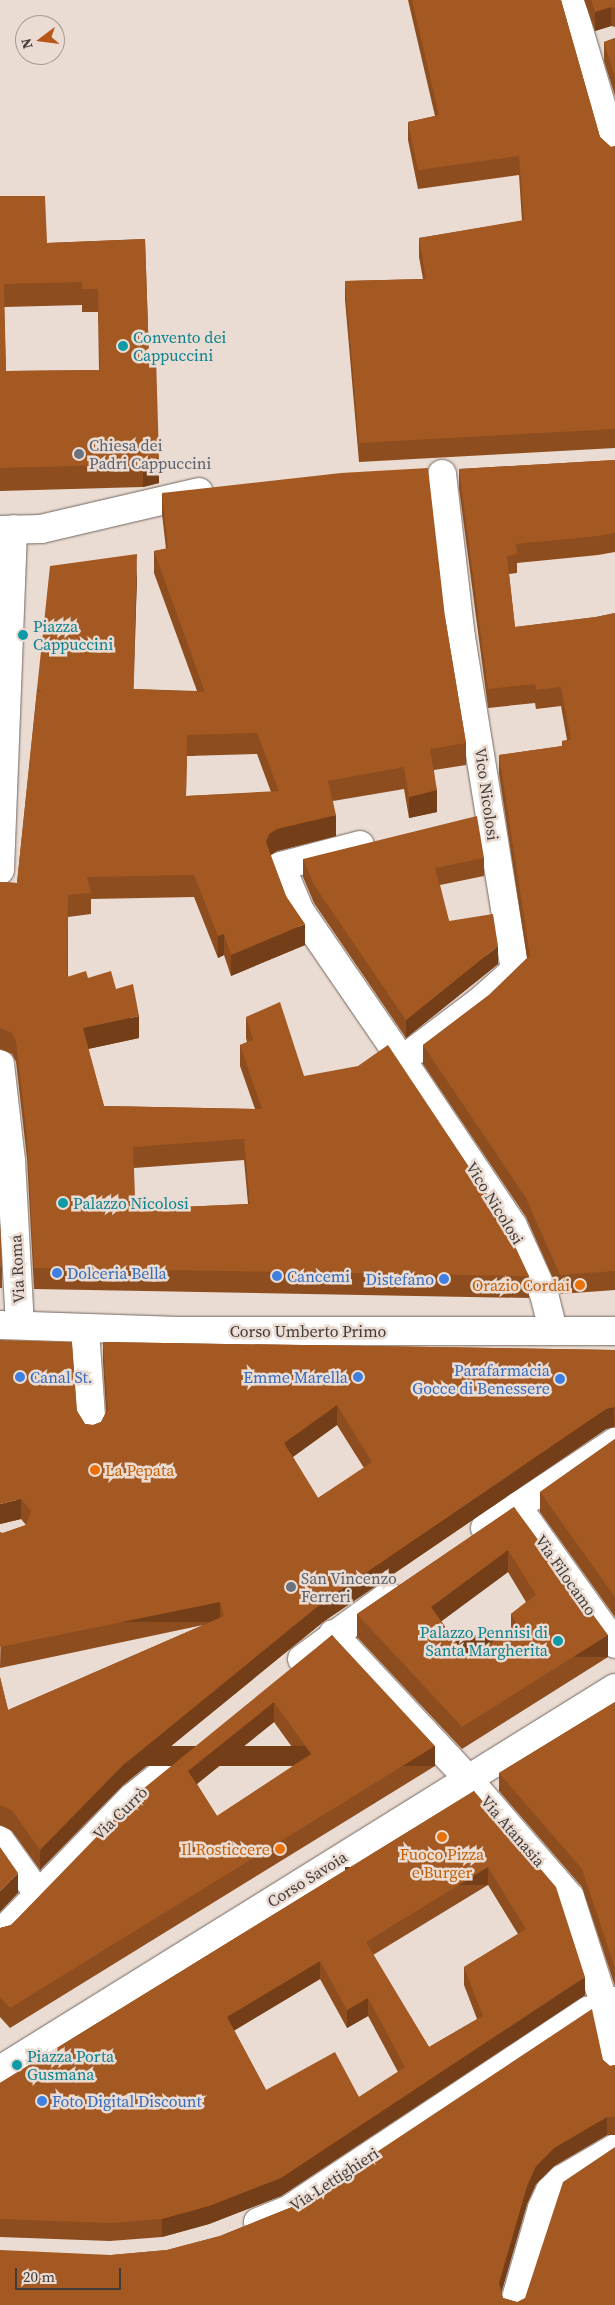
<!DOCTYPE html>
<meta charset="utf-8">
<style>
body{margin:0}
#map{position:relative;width:615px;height:2305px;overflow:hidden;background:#eadcd3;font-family:"Source Serif 4",serif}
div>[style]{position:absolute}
.roads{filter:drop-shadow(0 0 1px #72665f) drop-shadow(0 0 1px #72665f)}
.minor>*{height:28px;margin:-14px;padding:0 14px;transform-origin:14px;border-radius:14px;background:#fff}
.wall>*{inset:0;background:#8d4d1e}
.shaded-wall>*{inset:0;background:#733e18;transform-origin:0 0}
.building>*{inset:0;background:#a45923}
.dots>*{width:14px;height:14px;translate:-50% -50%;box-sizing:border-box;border:2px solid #eadcd3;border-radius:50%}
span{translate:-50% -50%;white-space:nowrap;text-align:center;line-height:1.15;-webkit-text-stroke:5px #eadcd3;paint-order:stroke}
.culture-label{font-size:16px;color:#0d838f}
.left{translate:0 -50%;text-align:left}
.right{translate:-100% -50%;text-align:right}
.worship-label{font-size:16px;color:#5b616d}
.street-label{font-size:16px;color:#413c38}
.shop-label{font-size:16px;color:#366cbe}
.food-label{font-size:16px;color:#c56008}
.north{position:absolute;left:15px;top:15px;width:50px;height:50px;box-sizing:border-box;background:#eadcd3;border:1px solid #a69c95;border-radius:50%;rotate:255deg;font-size:14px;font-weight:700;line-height:20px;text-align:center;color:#413c38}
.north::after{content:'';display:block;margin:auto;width:18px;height:22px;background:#b75617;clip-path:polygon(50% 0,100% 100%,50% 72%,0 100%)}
.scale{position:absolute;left:15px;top:2268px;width:106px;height:22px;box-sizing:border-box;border:2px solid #413c38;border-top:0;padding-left:6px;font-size:15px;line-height:18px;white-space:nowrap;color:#413c38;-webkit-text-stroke:4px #eadcd3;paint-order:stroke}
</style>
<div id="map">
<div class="roads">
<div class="minor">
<i style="left:570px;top:0;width:158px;rotate:73.4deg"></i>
<i style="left:442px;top:474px;width:164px;rotate:83.4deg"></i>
<i style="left:461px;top:637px;width:337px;rotate:80.8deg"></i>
<i style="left:515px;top:970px;width:48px;rotate:138.4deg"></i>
<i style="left:479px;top:1002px;width:96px;rotate:143deg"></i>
<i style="left:402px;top:1060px;width:200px;rotate:56.2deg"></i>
<i style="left:513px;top:1226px;width:75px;rotate:65.5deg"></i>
<i style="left:544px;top:1294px;width:38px;rotate:76deg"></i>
<i style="left:0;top:530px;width:41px;rotate:-1.4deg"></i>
<i style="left:41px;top:529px;width:162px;rotate:-13.2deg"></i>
<i style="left:360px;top:845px;width:82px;rotate:165.1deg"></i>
<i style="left:281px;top:866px;width:49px;rotate:67.1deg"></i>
<i style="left:300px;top:911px;width:181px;rotate:55.6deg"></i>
<i style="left:0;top:870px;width:341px;rotate:-87.8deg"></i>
<i style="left:0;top:1064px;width:97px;rotate:83.5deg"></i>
<i style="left:11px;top:1160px;width:165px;rotate:86.9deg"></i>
<i style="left:0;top:1325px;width:178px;rotate:1.9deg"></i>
<i style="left:178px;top:1331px;width:437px"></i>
<i style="left:85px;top:1330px;width:100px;rotate:86deg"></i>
<i style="left:517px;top:1506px;width:169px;rotate:54.6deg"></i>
<i style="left:485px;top:1528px;width:156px;rotate:-33.5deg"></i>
<i style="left:333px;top:1634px;width:198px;rotate:47deg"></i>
<i style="left:468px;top:1779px;width:156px;rotate:49.2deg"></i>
<i style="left:570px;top:1897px;width:114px;rotate:72.2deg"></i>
<i style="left:605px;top:2006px;width:64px;rotate:81deg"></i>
<i style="left:302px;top:1659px;width:107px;rotate:-36.2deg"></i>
<i style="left:0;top:1840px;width:67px;rotate:54.7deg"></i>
<i style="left:0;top:1934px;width:190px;rotate:-45.9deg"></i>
<i style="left:132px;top:1798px;width:46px;rotate:-38.9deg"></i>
<i style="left:0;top:2070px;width:724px;rotate:-31.85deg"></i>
<i style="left:258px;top:2222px;width:32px;rotate:-22deg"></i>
<i style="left:288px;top:2210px;width:360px;rotate:-33.6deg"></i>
<i style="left:588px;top:2011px;width:29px;rotate:-20deg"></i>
<i style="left:514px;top:2305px;width:101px;rotate:-73.9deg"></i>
<i style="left:542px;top:2208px;width:19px;rotate:-65deg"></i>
<i style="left:550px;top:2191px;width:17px;rotate:-45deg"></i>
<i style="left:562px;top:2179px;width:61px;rotate:-30.3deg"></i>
</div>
</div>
<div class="wall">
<i style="clip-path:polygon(408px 0,561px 0,600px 137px,611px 147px,615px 146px,615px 448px,359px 462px,345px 300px,345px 281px,423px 279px,419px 257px,419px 238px,522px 221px,519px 175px,418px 189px,408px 140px,408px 122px,435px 116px)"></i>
<i style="clip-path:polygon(584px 0,615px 0,615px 27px,611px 26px,595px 31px)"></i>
<i style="clip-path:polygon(615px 38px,615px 96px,604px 61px,604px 42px)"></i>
<i style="clip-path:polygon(evenodd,0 196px,47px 243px,145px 239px,149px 357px,159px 483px,143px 487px,0 491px,0 196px,82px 305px,82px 312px,98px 312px,99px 370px,6px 371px,4px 307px,82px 305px)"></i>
<i style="clip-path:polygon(615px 460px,615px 552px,598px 555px,517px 563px,517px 573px,509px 574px,515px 627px,596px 617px,615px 613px,615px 1290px,560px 1294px,526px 1217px,423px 1064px,423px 1045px,489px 995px,527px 958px,499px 774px,499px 755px,562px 746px,562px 741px,567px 740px,561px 706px,536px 709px,535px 703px,488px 708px,459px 488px,459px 469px)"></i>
<i style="clip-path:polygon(evenodd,162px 493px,445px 617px,466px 743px,466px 765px,434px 770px,437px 812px,409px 818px,404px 789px,333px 801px,336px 836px,277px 851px,270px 855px,305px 945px,231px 976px,224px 955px,218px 958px,194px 897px,91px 899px,91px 914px,68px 917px,68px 977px,88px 978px,116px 989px,139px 1038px,88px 1049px,104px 1106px,255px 1109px,240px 1066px,240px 1045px,247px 1042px,246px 1038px,246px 1017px,304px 1076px,529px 1276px,529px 1298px,34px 1289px,27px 1159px,16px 1062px,12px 1054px,0 1049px,0 882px,17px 883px,37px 689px,137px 575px,133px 689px,197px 691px,154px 573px,154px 551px,166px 549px,162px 514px,162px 493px,257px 754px,271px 792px,186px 796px,187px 756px,257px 754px,162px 493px,244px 1160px,248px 1204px,135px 1209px,134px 1168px,244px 1160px)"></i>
<i style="clip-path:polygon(484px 858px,484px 876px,440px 885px,449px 921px,498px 964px,406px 1038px,314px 903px,303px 877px,303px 859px)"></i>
<i style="clip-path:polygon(0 1224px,2px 1267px,2px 1288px,0 1288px)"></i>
<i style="clip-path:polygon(evenodd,103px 1342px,615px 1350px,615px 1427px,606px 1429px,323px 1622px,122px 1786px,40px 1870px,12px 1831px,0 1825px,0 1677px,8px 1710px,203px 1625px,0 1668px,3px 1533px,26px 1525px,21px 1519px,0 1524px,77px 1411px,85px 1424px,93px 1425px,101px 1422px,106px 1412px,103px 1362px,103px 1342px,337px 1425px,364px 1468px,318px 1498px,293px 1457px,337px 1425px)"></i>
<i style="clip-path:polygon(615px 1439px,615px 1617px,540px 1512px,540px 1492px)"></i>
<i style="clip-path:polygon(evenodd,514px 1507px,608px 1657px,462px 1749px,357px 1637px,357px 1614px,514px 1507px,508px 1572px,526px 1602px,511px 1614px,511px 1630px,468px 1659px,441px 1621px,508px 1572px)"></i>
<i style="clip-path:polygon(evenodd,332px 1635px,435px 1766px,10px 2028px,0 2017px,0 1928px,11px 1925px,332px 1635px,274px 1722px,302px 1761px,217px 1816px,197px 1784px,274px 1722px)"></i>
<i style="clip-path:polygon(615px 1702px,615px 1986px,582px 1887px,499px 1791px,499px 1773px)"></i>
<i style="clip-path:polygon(evenodd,474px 1791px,585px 1995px,281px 2196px,209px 2224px,162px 2237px,110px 2241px,0 2237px,0 2083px,474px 1791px,488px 1885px,518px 1934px,464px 1967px,464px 1985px,477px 2019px,429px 2047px,373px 1955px,488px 1885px,474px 1791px,320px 1979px,347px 2028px,368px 2016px,398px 2072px,359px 2097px,266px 2090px,234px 2030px,320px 1979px)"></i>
<i style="clip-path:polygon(603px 2060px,610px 2066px,615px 2065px,615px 2135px,607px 2135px,554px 2166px,536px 2184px,527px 2204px,501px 2292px,503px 2298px,517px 2302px,615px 2305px,0 2305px,111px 2255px,167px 2250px,220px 2236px,297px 2205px)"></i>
</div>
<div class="shaded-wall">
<i style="clip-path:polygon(611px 7px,611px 26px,595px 31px,595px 12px)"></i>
<i style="clip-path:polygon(159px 459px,159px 483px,143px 487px,143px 464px)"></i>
<i style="clip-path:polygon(137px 554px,137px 575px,133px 710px,133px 689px)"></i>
<i style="clip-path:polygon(437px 790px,437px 812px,409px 818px,409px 797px)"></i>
<i style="clip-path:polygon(336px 815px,336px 836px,277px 851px,269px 856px,266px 842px,269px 834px,277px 829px)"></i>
<i style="clip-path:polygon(305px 924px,305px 945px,231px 976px,231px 955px)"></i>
<i style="clip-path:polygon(224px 934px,224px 955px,218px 958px,218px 936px)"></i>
<i style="clip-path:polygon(498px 946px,498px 964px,406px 1038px,406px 1020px)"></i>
<i style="clip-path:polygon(139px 1016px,139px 1038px,83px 1050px,83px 1028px)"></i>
<i style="clip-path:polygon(337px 1405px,337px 1425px,284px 1463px,284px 1443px)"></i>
<i style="clip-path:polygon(614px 1406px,614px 1426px,606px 1429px,323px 1622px,122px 1786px,40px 1870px,40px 1850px,122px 1766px,323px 1602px,606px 1409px)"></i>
<i style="clip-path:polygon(21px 1499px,21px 1519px,0 1524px,0 1504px)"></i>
<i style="clip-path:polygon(508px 1550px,508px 1572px,431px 1629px,431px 1607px)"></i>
<i style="left:220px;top:1602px;width:20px;height:225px;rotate:90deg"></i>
<i style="left:608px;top:1635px;width:22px;height:173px;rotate:90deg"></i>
<i style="clip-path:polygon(274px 1702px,274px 1722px,188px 1791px,188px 1771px)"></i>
<i style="left:435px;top:1746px;width:20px;height:499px;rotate:90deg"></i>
<i style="left:488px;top:1867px;width:18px;height:143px;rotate:90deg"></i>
<i style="clip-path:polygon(18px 1873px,18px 1893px,0 1912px,0 1891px)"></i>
<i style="clip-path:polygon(320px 1961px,320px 1979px,227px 2035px,227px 2017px)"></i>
<i style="clip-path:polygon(585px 1977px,585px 1995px,281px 2196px,209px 2224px,162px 2237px,162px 2219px)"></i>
<i style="clip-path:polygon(368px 1998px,368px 2016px,347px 2028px,347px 2010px)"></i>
<i style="clip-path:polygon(607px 2117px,607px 2135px,554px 2166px,536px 2184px,527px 2204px,499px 2301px,499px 2283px,527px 2186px,536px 2166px,554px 2148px)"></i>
</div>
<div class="building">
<i style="clip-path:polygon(412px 0,561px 0,600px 137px,611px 147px,615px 146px,615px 429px,359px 443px,345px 281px,426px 279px,419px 238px,524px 220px,519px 156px,418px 170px,408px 122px,439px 115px)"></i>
<i style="clip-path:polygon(591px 0,615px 0,615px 8px,611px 7px,595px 12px)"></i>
<i style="clip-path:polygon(615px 38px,615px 77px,604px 42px)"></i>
<i style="clip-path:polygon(evenodd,0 196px,45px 196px,47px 243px,145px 239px,149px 357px,156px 356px,159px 459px,143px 464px,0 468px,0 196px,82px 282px,82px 289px,98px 289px,100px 370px,6px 371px,4px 284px,82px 282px)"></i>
<i style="clip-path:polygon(615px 460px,615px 533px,598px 536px,516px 544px,517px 554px,507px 556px,515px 627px,596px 617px,615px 613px,615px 1271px,560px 1275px,526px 1198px,423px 1045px,489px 995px,530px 956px,499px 755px,563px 746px,562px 741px,571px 740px,561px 687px,536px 690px,535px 684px,488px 689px,459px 469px)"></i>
<i style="clip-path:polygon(evenodd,428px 468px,445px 617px,466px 743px,430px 749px,437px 790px,409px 797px,404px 767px,328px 781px,336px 815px,277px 829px,269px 834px,266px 842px,286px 896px,305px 924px,231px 955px,224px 934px,218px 936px,194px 875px,87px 877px,91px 893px,68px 895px,67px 977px,86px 971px,88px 978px,111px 971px,116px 989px,133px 984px,139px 1016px,83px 1028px,104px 1106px,262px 1109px,240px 1045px,253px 1040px,246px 1017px,280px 1002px,304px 1076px,358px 1066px,388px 1045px,499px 1212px,529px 1276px,34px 1268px,27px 1138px,16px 1041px,12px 1033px,0 1028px,0 882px,17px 883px,37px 692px,42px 692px,37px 689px,50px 566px,137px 554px,133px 689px,205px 692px,154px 551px,168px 548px,162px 493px,341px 473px,428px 468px,257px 733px,279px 791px,186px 796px,187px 735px,257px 733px,428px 468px,244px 1139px,250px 1204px,135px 1209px,133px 1147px,244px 1139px)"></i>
<i style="clip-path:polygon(477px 816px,484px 858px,435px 868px,449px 921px,493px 914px,498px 946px,406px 1020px,314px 885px,303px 859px)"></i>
<i style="clip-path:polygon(0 1224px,2px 1267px,0 1267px)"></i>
<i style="clip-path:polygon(evenodd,0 1340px,72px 1342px,77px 1411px,85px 1424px,93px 1425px,101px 1422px,108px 1409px,103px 1342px,615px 1350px,615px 1407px,606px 1409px,323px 1602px,122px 1766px,40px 1850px,12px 1810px,0 1805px,0 1677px,8px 1710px,224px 1616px,220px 1602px,0 1647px,0 1532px,3px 1533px,26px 1525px,31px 1511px,21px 1499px,0 1504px,0 1340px,337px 1405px,372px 1462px,318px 1498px,284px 1443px,337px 1405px)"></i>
<i style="clip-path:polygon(615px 1439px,615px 1597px,540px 1492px)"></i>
<i style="clip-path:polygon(evenodd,514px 1507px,608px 1635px,462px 1727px,357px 1614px,514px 1507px,508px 1550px,536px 1595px,511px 1614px,517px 1625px,468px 1659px,431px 1607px,508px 1550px)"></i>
<i style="clip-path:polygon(evenodd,332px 1635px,435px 1746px,10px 2008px,0 1997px,0 1928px,11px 1925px,143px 1789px,332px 1635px,274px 1702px,311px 1754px,217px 1816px,188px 1771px,274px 1702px)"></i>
<i style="clip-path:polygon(615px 1702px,615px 1968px,582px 1869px,499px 1773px)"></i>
<i style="clip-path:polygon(evenodd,474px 1791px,556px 1887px,585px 1977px,281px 2178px,209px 2206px,162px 2219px,110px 2223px,0 2219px,0 2083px,474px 1791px,488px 1867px,526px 1929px,464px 1967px,483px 2016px,429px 2047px,366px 1942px,488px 1867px,474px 1791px,320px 1961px,347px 2010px,368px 1998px,405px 2067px,359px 2097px,335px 2052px,266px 2090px,227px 2017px,320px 1961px)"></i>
<i style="clip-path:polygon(0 1847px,18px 1873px,0 1891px)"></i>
<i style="clip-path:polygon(592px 2009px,603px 2060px,610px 2066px,615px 2065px,615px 2117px,607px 2117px,554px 2148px,536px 2166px,527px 2186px,499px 2283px,503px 2298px,517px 2302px,525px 2298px,563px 2182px,615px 2147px,615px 2305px,0 2305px,0 2250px,111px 2255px,167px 2250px,220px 2236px,297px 2205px)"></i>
</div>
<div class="dots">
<i style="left:123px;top:346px;background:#0f9aa8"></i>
<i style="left:79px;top:454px;background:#6b7280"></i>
<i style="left:23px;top:635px;background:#0f9aa8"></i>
<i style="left:63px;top:1203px;background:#0f9aa8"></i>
<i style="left:57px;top:1273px;background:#3f7fe0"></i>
<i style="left:277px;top:1276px;background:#3f7fe0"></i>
<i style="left:444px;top:1279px;background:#3f7fe0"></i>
<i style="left:580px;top:1285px;background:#e8710a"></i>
<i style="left:20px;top:1377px;background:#3f7fe0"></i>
<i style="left:358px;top:1377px;background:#3f7fe0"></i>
<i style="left:560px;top:1379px;background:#3f7fe0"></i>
<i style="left:95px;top:1470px;background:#e8710a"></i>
<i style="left:291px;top:1587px;background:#6b7280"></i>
<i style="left:558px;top:1641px;background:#0f9aa8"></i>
<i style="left:442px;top:1837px;background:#e8710a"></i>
<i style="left:280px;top:1849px;background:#e8710a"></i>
<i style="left:17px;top:2065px;background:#0f9aa8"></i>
<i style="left:42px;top:2101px;background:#3f7fe0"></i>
</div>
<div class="culture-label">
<span class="left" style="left:133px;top:346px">Convento dei<br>Cappuccini</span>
<span class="left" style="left:33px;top:635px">Piazza<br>Cappuccini</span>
<span class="left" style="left:73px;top:1203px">Palazzo Nicolosi</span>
<span class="right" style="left:548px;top:1641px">Palazzo Pennisi di<br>Santa Margherita</span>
<span class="left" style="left:27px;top:2065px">Piazza Porta<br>Gusmana</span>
</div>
<div class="worship-label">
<span class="left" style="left:89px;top:454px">Chiesa dei<br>Padri Cappuccini</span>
<span class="left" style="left:301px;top:1587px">San Vincenzo<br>Ferreri</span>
</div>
<div class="street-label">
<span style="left:487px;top:794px;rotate:82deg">Vico Nicolosi</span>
<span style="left:495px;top:1203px;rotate:58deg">Vico Nicolosi</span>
<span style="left:17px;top:1269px;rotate:-93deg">Via Roma</span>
<span style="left:308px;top:1331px">Corso Umberto Primo</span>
<span style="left:566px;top:1575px;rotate:55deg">Via Filocamo</span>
<span style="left:120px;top:1813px;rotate:-44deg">Via Currò</span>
<span style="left:513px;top:1831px;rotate:49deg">Via Atanasia</span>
<span style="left:307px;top:1879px;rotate:-32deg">Corso Savoia</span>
<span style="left:334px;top:2179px;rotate:-33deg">Via Lettighieri</span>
</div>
<div class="shop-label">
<span class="left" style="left:67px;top:1273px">Dolceria Bella</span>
<span class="left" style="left:287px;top:1276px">Cancemi</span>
<span class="right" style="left:434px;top:1279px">Distefano</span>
<span class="right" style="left:550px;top:1379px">Parafarmacia<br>Gocce di Benessere</span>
<span class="left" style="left:30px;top:1377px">Canal St.</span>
<span class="right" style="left:348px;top:1377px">Emme Marella</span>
<span class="left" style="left:52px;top:2101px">Foto Digital Discount</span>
</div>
<div class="food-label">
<span class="right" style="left:570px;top:1285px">Orazio Cordai</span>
<span class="left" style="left:105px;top:1470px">La Pepata</span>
<span class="right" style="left:270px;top:1849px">Il Rosticcere</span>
<span style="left:442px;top:1863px">Fuoco Pizza<br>e Burger</span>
</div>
<div class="north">N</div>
<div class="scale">20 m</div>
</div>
